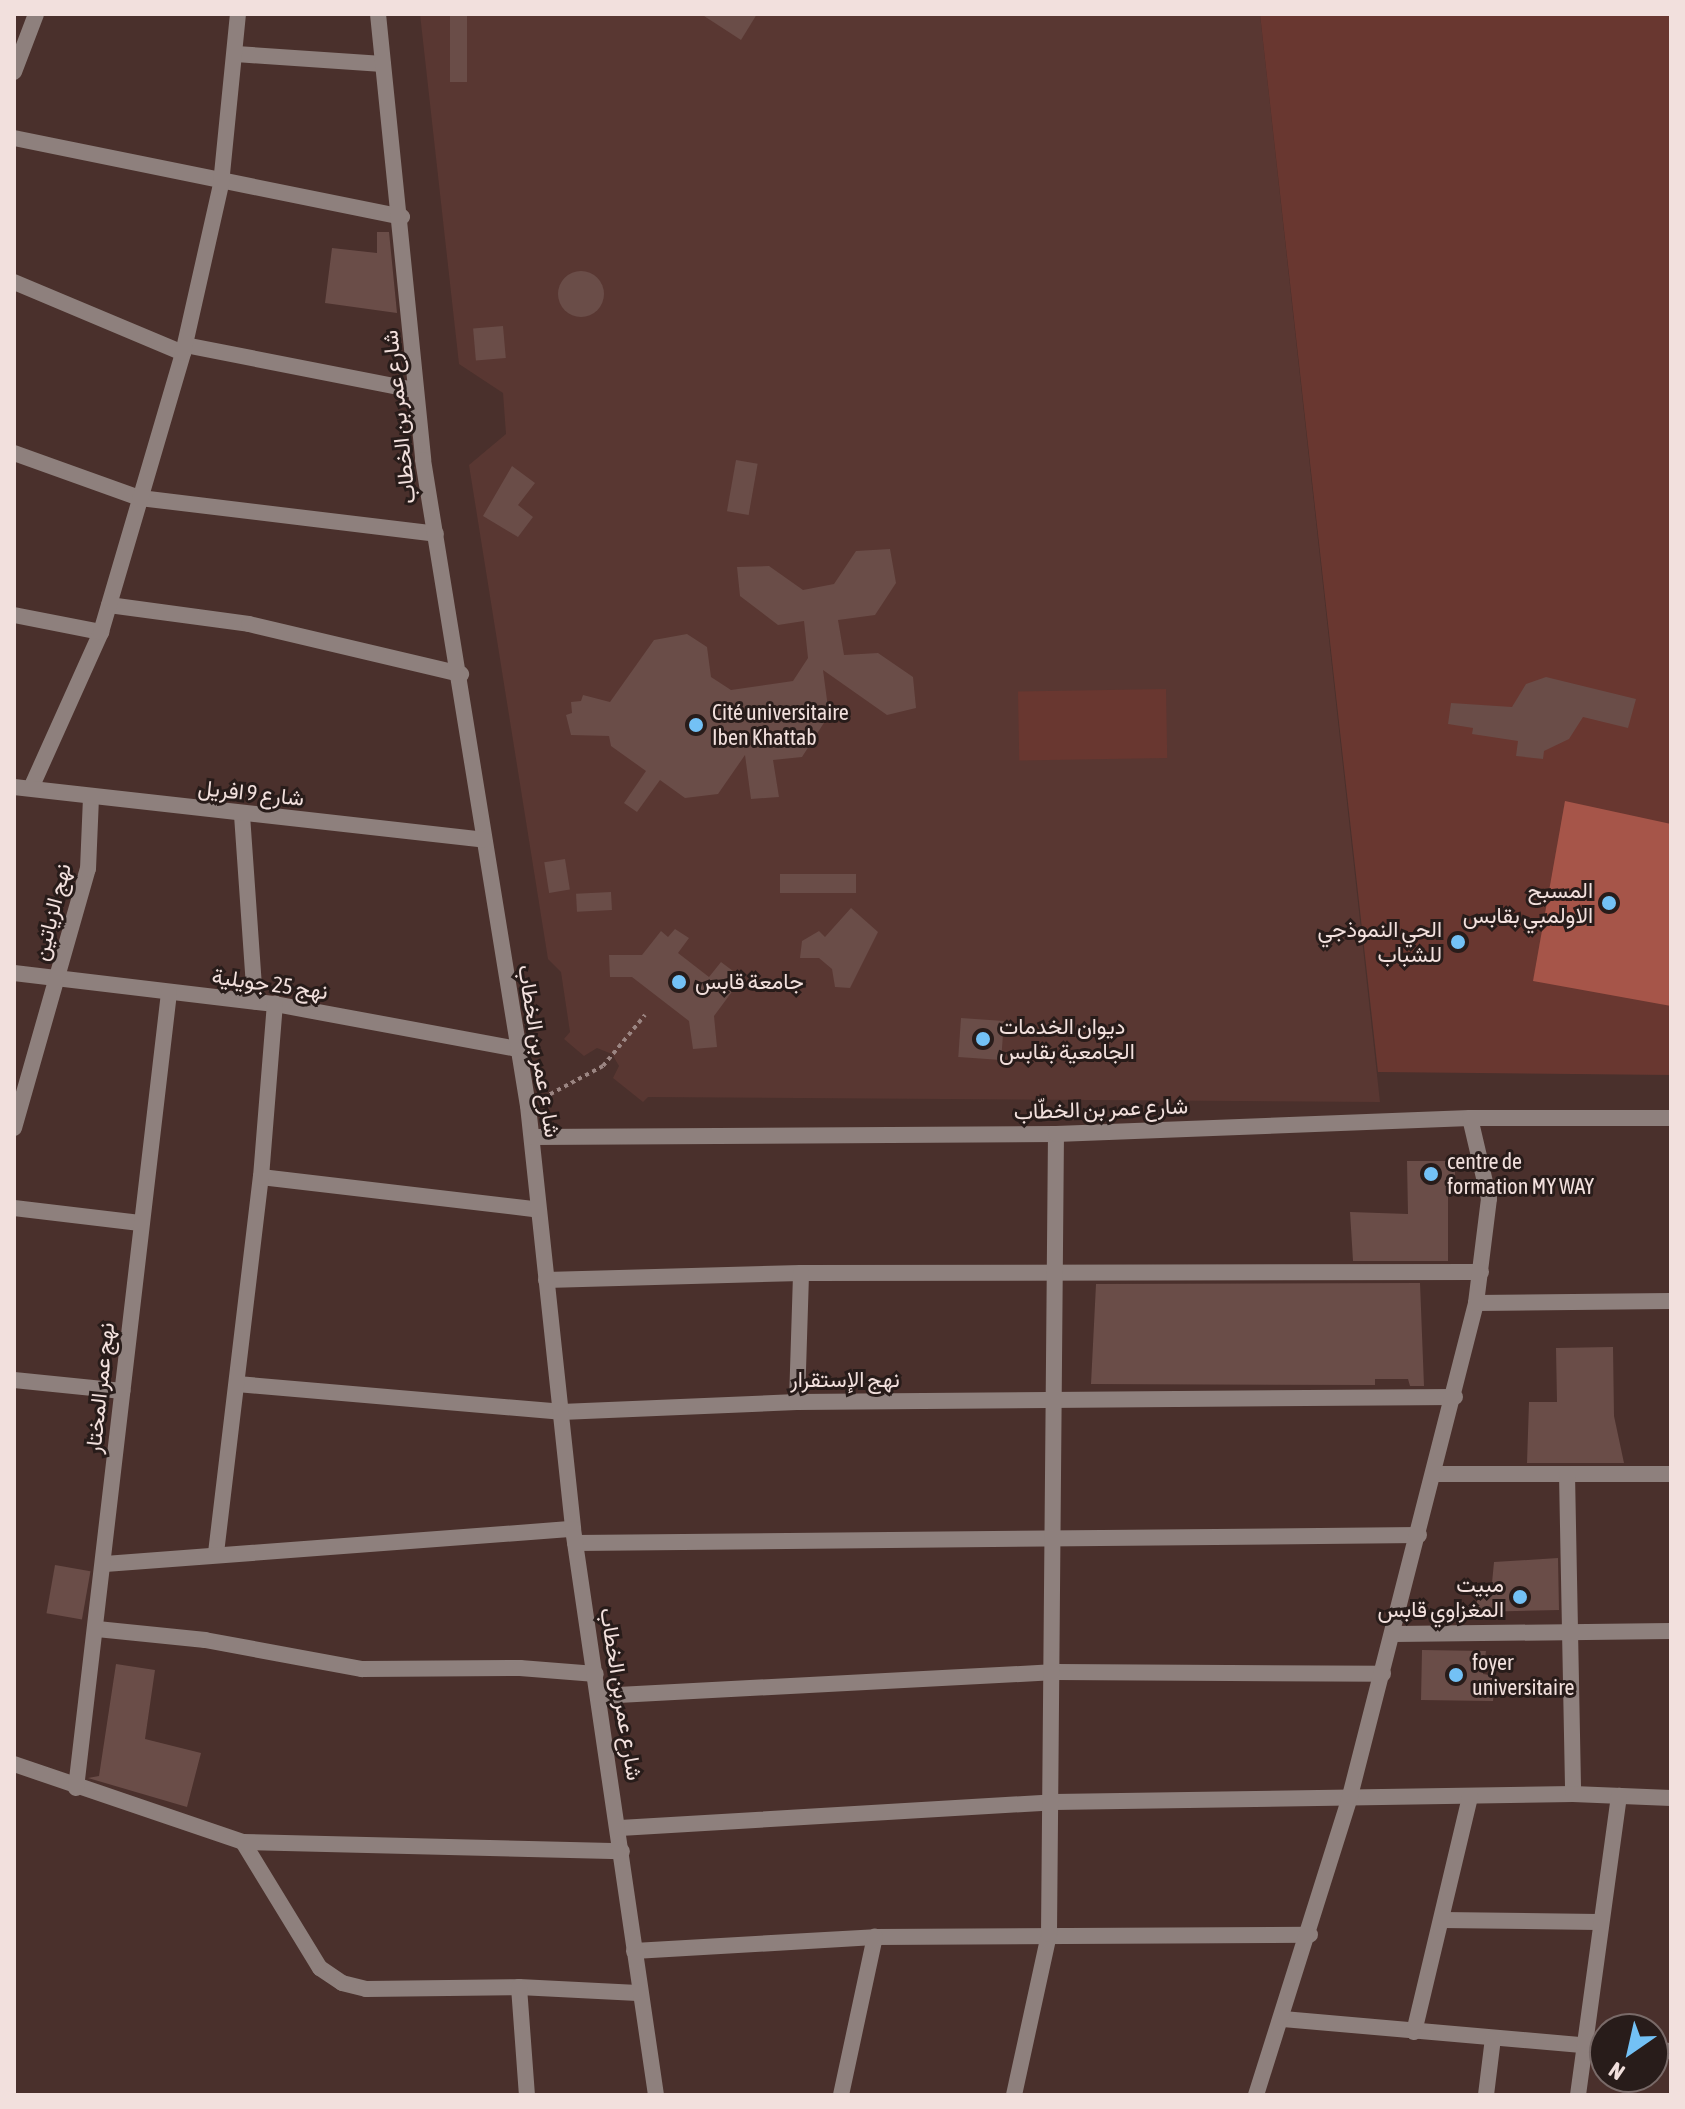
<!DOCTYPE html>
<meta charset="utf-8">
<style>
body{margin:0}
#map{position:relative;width:1685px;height:2109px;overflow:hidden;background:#4a302c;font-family:"Asap Condensed",Vazirmatn,sans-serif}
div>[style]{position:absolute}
.built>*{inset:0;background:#593732}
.green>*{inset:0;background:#693730;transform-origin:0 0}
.water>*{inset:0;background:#a65549}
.building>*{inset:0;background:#6a4d48;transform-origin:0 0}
.round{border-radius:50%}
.path>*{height:4px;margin-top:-2px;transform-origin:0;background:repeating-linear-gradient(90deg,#9b8582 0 4px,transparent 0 8px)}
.minor>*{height:16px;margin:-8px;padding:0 8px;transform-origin:8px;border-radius:8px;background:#8e807d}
.tertiary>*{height:16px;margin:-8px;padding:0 8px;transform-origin:8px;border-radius:8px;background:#8e807d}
.dots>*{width:22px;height:22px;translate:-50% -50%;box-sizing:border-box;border:4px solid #281c1a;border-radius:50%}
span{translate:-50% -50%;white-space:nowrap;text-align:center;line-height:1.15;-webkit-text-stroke:6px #281c1a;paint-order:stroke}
.street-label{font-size:22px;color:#f2e0dd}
.poi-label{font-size:22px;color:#f2e0dd}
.left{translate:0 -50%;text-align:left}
.right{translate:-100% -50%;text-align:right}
.frame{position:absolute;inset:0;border:16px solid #f2e0dd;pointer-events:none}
.north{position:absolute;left:1589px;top:2013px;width:80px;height:80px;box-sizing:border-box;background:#281c1a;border:2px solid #796a68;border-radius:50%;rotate:214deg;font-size:22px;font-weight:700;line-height:32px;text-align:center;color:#f2e0dd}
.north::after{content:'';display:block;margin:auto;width:28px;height:36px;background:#73c1f5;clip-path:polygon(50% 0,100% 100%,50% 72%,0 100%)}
</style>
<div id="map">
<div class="built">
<i style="clip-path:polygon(420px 14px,1260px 14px,1380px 1102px,648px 1097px,643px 1102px,613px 1078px,619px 1066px,612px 1054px,597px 1048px,584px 1056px,564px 1039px,570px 1032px,561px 972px,548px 959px,469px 465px,506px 434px,503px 393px,459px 364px)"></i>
</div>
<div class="green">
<i style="clip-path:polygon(1260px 14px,1671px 14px,1671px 1075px,1378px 1072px)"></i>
<i style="left:1166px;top:689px;width:69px;height:148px;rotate:89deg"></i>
</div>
<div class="water">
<i style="clip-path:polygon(1565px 801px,1671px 824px,1671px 1006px,1533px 981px)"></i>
</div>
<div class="building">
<i style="left:450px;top:14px;width:17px;height:68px"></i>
<i style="clip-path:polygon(701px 14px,757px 14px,741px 40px)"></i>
<i style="clip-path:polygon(377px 232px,389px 232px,397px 313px,325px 303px,332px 248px,377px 253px)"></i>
<i class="round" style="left:558px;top:271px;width:46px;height:46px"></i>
<i style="left:503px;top:326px;width:32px;height:30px;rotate:85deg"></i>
<i style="left:736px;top:460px;width:22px;height:52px;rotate:10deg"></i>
<i style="clip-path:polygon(512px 466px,535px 483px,518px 505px,533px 517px,518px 537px,483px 516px)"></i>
<i style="clip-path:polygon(890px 549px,896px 583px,875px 615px,838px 620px,844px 655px,878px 653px,913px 677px,916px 708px,887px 715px,823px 670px,829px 715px,802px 757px,773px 760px,779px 797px,751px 799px,745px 755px,718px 794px,685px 798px,660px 780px,637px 812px,624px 803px,646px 771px,611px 746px,609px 736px,571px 735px,566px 715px,572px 713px,571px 702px,581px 701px,583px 695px,610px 702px,654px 640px,687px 634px,707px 647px,711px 677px,731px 690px,793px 681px,808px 658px,804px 621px,778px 625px,740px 596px,737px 567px,769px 566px,803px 590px,834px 584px,856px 551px)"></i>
<i style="clip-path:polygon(1546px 677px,1636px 699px,1628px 728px,1583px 717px,1569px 739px,1544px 751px,1543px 759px,1516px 756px,1518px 741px,1472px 734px,1473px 728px,1448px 724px,1451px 703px,1512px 707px,1526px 684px)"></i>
<i style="left:565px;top:859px;width:31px;height:21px;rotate:81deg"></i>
<i style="left:856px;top:874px;width:19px;height:76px;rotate:90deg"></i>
<i style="left:611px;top:892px;width:18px;height:35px;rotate:87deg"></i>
<i style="clip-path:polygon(851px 908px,878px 932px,850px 988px,835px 987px,832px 969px,819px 958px,800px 958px,802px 941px,819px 931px,825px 937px)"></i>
<i style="clip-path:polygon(675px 929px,689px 938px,678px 953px,709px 977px,721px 962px,737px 974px,729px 985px,734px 989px,714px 1016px,717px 1047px,693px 1049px,689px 1021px,632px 977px,610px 977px,609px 955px,642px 955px,661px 931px,668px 937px)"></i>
<i style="left:961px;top:1018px;width:43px;height:39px;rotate:4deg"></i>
<i style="clip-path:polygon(1407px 1161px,1454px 1161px,1456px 1186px,1448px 1186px,1448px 1261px,1353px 1261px,1350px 1212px,1408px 1214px)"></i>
<i style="clip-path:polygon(1420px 1283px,1424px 1386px,1410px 1386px,1408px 1379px,1375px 1379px,1375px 1385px,1091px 1384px,1096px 1284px)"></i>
<i style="clip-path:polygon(1613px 1347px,1614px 1416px,1624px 1463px,1527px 1463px,1529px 1402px,1557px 1402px,1556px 1348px)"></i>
<i style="clip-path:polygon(1558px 1558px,1559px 1610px,1477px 1612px,1477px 1585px,1492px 1583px,1494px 1562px)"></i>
<i style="left:55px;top:1565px;width:36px;height:49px;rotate:10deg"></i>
<i style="clip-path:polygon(1422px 1650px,1486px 1651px,1483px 1674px,1496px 1676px,1493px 1701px,1421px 1700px)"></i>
<i style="clip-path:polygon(116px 1664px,155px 1670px,145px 1739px,201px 1753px,187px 1807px,88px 1778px,99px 1776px)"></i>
</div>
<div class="path">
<i style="left:543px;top:1098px;width:68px;rotate:-28.1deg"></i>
<i style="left:603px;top:1066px;width:66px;rotate:-50.5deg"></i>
</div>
<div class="minor">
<i style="left:236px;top:54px;width:147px;rotate:3.9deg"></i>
<i style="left:14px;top:72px;width:62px;rotate:-69.2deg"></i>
<i style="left:14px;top:138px;width:396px;rotate:11.5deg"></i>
<i style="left:14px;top:282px;width:183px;rotate:22.8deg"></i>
<i style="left:185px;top:345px;width:234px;rotate:11.1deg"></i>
<i style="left:14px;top:453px;width:134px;rotate:19.7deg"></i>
<i style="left:140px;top:498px;width:298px;rotate:6.9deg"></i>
<i style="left:109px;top:605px;width:141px;rotate:7.7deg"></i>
<i style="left:249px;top:624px;width:218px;rotate:13.3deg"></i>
<i style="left:14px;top:615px;width:89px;rotate:11.1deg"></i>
<i style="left:31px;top:788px;width:171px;rotate:-65.8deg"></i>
<i style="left:101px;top:632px;width:291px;rotate:-73.6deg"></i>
<i style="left:183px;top:353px;width:173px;rotate:-77.3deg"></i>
<i style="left:221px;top:184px;width:171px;rotate:-84.3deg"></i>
<i style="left:242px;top:815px;width:187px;rotate:86deg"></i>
<i style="left:14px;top:973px;width:263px;rotate:6.8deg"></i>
<i style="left:275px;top:1004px;width:247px;rotate:10.5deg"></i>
<i style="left:14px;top:1128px;width:269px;rotate:-74.1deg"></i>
<i style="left:88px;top:869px;width:73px;rotate:-87.6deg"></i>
<i style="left:261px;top:1177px;width:276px;rotate:6.7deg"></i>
<i style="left:14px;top:1208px;width:127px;rotate:6.8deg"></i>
<i style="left:546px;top:1280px;width:255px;rotate:-1.6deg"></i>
<i style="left:801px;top:1273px;width:680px;rotate:-0.08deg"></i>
<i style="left:1476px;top:1303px;width:195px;rotate:-0.6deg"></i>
<i style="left:14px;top:1380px;width:109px;rotate:5.8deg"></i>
<i style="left:237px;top:1384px;width:325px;rotate:4.9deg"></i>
<i style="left:561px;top:1412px;width:236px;rotate:-2.4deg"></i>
<i style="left:797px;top:1402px;width:658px;rotate:-0.44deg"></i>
<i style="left:797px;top:1402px;width:129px;rotate:-88.2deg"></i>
<i style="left:1436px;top:1474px;width:235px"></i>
<i style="left:1567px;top:1474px;width:320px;rotate:88.9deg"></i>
<i style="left:575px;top:1543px;width:844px;rotate:-0.54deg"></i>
<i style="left:216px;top:1553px;width:379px;rotate:-83.2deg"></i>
<i style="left:261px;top:1177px;width:174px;rotate:-85.4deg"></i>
<i style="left:105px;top:1564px;width:469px;rotate:-4.3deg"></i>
<i style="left:97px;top:1629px;width:109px;rotate:5.8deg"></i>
<i style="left:205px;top:1640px;width:160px;rotate:10.5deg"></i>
<i style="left:362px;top:1669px;width:158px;rotate:-0.4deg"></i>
<i style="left:520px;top:1668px;width:76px;rotate:4.5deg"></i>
<i style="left:1394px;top:1634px;width:277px;rotate:-0.6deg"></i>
<i style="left:599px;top:1696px;width:457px;rotate:-3deg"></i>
<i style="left:1055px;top:1672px;width:328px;rotate:0.3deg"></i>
<i style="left:14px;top:1764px;width:242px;rotate:18.8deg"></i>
<i style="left:243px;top:1842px;width:148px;rotate:58.6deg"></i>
<i style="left:320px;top:1968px;width:27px;rotate:34deg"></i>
<i style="left:342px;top:1983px;width:25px;rotate:14deg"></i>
<i style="left:366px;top:1989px;width:153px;rotate:-0.7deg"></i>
<i style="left:519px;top:1987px;width:119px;rotate:2.9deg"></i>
<i style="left:76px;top:1788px;width:800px;rotate:-83.33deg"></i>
<i style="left:620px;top:1828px;width:435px;rotate:-3.4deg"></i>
<i style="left:1054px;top:1802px;width:519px;rotate:-0.88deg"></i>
<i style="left:1573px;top:1794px;width:98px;rotate:2.3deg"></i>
<i style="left:243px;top:1842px;width:379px;rotate:1.4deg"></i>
<i style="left:1442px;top:1920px;width:156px;rotate:0.7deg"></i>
<i style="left:634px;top:1951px;width:241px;rotate:-3.3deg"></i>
<i style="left:875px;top:1937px;width:435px;rotate:-0.3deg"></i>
<i style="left:519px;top:1987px;width:108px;rotate:85.8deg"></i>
<i style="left:1283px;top:2019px;width:323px;rotate:5deg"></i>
<i style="left:1414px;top:2032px;width:242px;rotate:-76.6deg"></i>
<i style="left:1653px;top:2050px;width:18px;rotate:3deg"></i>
<i style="left:841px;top:2095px;width:162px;rotate:-77.9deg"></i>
<i style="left:1014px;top:2095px;width:165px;rotate:-77.7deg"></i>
<i style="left:1049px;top:1934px;width:800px;rotate:-89.5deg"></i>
<i style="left:1256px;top:2095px;width:313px;rotate:-72.5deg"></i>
<i style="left:1350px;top:1796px;width:509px;rotate:-75.66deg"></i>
<i style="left:1476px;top:1303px;width:105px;rotate:-82.9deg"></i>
<i style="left:1489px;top:1199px;width:83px;rotate:-103.2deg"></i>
<i style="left:1486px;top:2095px;width:57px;rotate:-83deg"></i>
<i style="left:1578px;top:2095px;width:302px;rotate:-82.2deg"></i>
</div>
<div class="tertiary">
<i style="left:378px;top:14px;width:448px;rotate:84.2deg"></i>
<i style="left:423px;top:460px;width:654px;rotate:80.77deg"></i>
<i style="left:528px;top:1106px;width:425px;rotate:83.9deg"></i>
<i style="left:573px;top:1529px;width:572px;rotate:81.66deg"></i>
<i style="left:14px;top:787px;width:472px;rotate:6.4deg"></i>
<i style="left:532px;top:1137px;width:524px;rotate:-0.33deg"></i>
<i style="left:1056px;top:1134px;width:414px;rotate:-2.2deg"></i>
<i style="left:1470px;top:1118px;width:201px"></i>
</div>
<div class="dots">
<i style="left:696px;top:725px;background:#73c1f5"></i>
<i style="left:1609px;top:903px;background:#73c1f5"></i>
<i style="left:1458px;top:942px;background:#73c1f5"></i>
<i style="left:679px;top:982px;background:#73c1f5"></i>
<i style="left:983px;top:1039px;background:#73c1f5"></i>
<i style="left:1431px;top:1174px;background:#73c1f5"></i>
<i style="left:1520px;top:1597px;background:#73c1f5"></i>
<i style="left:1456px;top:1675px;background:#73c1f5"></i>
</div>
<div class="street-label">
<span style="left:399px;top:417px;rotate:-96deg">شارع عمر بن الخطاب</span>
<span style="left:251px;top:793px;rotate:6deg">شارع 9 افريل</span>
<span style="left:52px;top:912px;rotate:-76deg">نهج الزياتين</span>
<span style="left:270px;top:984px;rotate:8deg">نهج 25 جويلية</span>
<span style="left:539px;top:1051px;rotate:81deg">شارع عمر بن الخطاب</span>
<span style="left:1101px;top:1109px;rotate:-2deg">شارع عمر بن الخطّاب</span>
<span style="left:845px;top:1380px">نهج الإستقرار</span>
<span style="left:100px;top:1388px;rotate:-84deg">نهج عمر المختار</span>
<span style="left:621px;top:1694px;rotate:81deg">شارع عمر بن الخطاب</span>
</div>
<div class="poi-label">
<span class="left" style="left:712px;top:725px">Cité universitaire<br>Iben Khattab</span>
<span class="right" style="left:1593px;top:903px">المسبح<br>الاولمبي بقابس</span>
<span class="right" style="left:1442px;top:942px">الحي النموذجي<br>للشباب</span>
<span class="left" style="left:695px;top:982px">جامعة قابس</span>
<span class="left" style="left:999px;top:1039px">ديوان الخدمات<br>الجامعية بقابس</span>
<span class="left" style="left:1447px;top:1174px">centre de<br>formation MY WAY</span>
<span class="right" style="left:1504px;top:1597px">مبيت<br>المغزاوي قابس</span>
<span class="left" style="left:1472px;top:1675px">foyer<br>universitaire</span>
</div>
<div class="frame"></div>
<div class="north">N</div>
</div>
